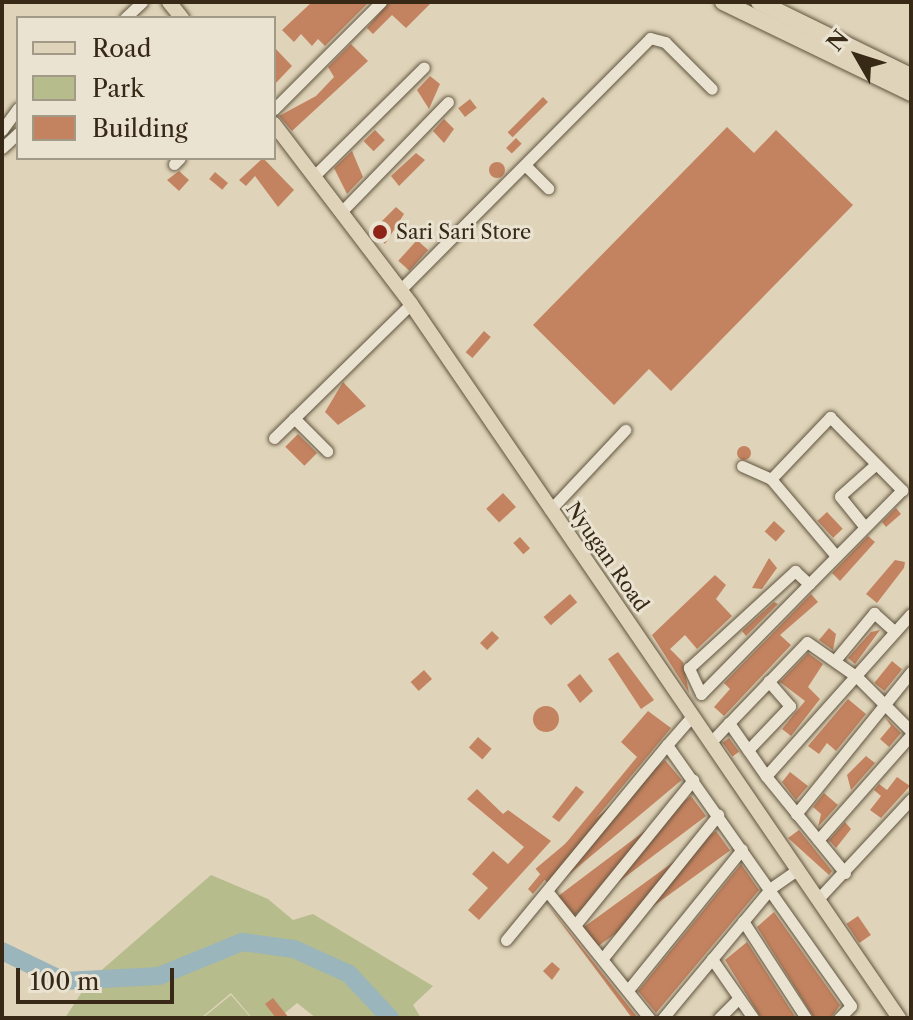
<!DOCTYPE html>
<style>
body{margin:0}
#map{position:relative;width:913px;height:1020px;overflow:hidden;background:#dfd4b9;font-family:"Libre Caslon Text",serif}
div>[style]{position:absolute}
.green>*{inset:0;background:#b6bc8c}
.river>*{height:18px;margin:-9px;padding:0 9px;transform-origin:9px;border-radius:9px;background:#9ab5bb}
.building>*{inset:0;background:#c48360;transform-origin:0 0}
.round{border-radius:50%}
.roads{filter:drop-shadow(0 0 2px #61543f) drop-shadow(0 0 2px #61543f)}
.minor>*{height:11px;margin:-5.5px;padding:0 5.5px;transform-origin:5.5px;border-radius:5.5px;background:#eae3d2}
.major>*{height:14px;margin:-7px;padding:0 7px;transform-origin:7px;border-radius:7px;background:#dfd4b9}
.highway>*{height:16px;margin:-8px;padding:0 8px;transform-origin:8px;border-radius:8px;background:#dfd4b9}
.dots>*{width:22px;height:22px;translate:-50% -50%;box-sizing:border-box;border:4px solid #eae3d2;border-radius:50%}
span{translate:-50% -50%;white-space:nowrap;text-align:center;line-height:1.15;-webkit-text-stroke:6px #eae3d2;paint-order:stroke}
.poi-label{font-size:20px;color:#372916}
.left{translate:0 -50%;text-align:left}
.street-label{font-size:20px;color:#372916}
.frame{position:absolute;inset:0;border:4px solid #372916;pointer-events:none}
.legend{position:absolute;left:16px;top:16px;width:260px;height:144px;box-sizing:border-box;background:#eae3d2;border:2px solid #a29987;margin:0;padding:10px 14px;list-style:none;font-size:24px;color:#372916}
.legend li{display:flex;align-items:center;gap:16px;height:40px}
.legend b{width:40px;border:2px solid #a29987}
.north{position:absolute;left:817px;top:16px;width:80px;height:80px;-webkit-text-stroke:6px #eae3d2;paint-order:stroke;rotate:309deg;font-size:22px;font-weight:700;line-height:32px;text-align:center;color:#372916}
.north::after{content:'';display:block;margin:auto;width:28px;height:36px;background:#372916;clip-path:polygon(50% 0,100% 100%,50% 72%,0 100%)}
.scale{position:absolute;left:16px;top:968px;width:158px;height:36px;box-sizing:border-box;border:4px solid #372916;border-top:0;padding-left:10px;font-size:24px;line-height:28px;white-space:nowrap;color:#372916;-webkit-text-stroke:6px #eae3d2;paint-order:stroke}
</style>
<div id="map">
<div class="green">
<i style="clip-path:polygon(211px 875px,268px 899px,293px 920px,313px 914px,433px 986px,413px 1005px,421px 1018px,316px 1018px,297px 1003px,279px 1018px,252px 1018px,231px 993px,201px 1018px,65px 1018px,89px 981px)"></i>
<i style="clip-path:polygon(231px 995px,251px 1018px,203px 1018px,204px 1017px)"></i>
</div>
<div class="river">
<i style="left:2px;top:951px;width:69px;rotate:25.8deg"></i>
<i style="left:64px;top:981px;width:95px;rotate:-3deg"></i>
<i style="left:159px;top:976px;width:90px;rotate:-22.3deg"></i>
<i style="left:242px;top:942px;width:52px;rotate:7.7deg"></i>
<i style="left:294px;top:949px;width:60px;rotate:24.4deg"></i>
<i style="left:349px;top:974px;width:60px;rotate:47deg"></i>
</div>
<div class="building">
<i style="clip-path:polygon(312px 2px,369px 2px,325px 46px,318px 39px,312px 46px,301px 34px,294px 42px,282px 30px)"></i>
<i style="clip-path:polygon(389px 2px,432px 2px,406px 28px,392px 15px,373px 34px,367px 28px)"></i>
<i style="clip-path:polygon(351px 44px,368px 61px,292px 131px,279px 116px,316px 96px,334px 77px,328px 67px)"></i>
<i style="clip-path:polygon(274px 47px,292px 66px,274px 85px)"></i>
<i style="clip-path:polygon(430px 76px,440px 84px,429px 109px,417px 90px)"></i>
<i style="left:543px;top:97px;width:7px;height:50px;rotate:45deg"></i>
<i style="left:470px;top:99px;width:11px;height:15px;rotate:52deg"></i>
<i style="clip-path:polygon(444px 119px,454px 129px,444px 143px,433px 131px)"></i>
<i style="clip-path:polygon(727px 127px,754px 153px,776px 130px,853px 205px,671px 391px,649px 369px,614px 405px,533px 325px)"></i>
<i style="left:375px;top:130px;width:14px;height:16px;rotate:45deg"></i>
<i style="left:516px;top:138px;width:8px;height:14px;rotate:45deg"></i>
<i style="clip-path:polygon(352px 151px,363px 177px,347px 194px,334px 168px)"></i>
<i style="clip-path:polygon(416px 153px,425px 160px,399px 186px,391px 176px)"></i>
<i style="clip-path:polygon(263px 158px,294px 190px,278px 207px,255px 176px,246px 186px,239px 180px)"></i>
<i class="round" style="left:489px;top:162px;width:16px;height:16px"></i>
<i style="clip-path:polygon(179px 171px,189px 180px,179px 191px,167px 180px)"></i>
<i style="left:215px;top:172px;width:17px;height:9px;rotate:40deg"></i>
<i style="clip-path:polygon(396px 207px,404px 214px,385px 244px,372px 231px)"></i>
<i style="left:417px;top:240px;width:15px;height:28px;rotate:42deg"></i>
<i style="left:484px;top:331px;width:9px;height:28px;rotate:41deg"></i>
<i style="clip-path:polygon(343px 382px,366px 406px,338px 425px,325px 412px)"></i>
<i style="left:298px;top:434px;width:27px;height:18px;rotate:45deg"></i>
<i class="round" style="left:737px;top:446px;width:14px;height:14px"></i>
<i style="left:503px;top:493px;width:19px;height:23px;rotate:47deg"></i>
<i style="clip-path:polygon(896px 508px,901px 514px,886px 527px,882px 522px)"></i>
<i style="left:827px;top:512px;width:23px;height:13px;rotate:47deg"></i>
<i style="left:774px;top:521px;width:15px;height:14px;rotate:42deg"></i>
<i style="clip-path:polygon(868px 536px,875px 542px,840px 581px,832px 573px)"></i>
<i style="left:520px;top:537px;width:15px;height:9px;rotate:48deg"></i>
<i style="clip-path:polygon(769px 558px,777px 568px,762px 589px,752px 588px)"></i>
<i style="clip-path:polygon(895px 560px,905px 562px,904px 568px,877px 603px,866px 594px)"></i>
<i style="clip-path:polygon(715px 575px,726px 585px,716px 599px,732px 616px,697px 649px,685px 635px,670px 649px,683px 662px,689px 693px,652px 635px)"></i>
<i style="left:570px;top:594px;width:11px;height:35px;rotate:49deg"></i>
<i style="clip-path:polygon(811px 594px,818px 602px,780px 635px,791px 645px,724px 716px,714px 707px,730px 689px,724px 683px)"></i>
<i style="clip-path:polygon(774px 602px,778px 604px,746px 636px,742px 631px)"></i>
<i style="clip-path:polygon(829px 628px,836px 634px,833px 650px,819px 640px)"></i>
<i style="clip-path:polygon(880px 630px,855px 664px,848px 658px,871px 632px)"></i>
<i style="left:492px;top:631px;width:10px;height:17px;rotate:45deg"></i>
<i style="clip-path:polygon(618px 652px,654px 700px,641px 709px,608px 659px)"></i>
<i style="clip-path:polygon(808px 653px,823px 664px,808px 687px,820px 699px,791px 736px,782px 729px,805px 701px,780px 682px)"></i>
<i style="left:892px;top:661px;width:13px;height:28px;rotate:39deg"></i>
<i style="left:424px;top:670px;width:12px;height:18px;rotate:48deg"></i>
<i style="clip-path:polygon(580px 674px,593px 691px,580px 703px,567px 685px)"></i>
<i style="clip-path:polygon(848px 699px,866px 714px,836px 751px,827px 743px,819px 754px,808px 746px)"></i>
<i class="round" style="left:533px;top:706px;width:26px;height:26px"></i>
<i style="clip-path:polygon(648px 711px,671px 728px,533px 894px,528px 889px,637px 757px,621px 742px)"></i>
<i style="clip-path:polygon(885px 717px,901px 733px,889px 747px,880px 739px,891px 726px)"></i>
<i style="left:478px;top:737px;width:18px;height:14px;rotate:41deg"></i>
<i style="left:729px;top:738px;width:17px;height:8px;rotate:54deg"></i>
<i style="clip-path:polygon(866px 756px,875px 763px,851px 790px,847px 775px)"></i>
<i style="left:665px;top:760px;width:26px;height:169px;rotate:50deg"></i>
<i style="clip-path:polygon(790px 772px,808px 786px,796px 800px,782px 782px)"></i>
<i style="clip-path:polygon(897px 777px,910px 786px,881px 818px,870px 810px,881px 796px,874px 790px,879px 784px,887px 790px)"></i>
<i style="clip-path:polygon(576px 786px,584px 792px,559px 822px,552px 817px)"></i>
<i style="clip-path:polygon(477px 789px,503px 814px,508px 810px,551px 841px,479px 920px,468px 910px,488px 888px,472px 874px,493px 851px,508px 864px,524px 847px,467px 799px)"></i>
<i style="clip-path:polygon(824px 793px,838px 805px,818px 827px,821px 814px,813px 807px)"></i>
<i style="left:691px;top:796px;width:25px;height:167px;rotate:53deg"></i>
<i style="clip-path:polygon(845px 822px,851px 829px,836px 848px,829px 840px)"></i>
<i style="clip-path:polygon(799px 830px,832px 871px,829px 875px,788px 838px)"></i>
<i style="left:716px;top:831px;width:24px;height:164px;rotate:54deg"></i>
<i style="clip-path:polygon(741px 864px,759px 890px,656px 1013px,638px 991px)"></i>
<i style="clip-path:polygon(547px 904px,638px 1018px,632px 1018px)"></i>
<i style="clip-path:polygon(774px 912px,840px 1005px,831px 1018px,814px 1018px,757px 927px)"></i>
<i style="left:858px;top:916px;width:23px;height:14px;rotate:56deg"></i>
<i style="clip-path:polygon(747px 942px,796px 1018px,761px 1018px,725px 960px)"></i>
<i style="clip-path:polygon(552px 962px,560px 969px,552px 980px,543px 971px)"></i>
<i style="clip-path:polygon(273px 998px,289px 1018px,276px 1018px,265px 1004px)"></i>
</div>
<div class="roads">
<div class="minor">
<i style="left:125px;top:18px;width:23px;rotate:-43deg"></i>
<i style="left:274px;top:109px;width:151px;rotate:-45deg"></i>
<i style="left:2px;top:130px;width:27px;rotate:-54deg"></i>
<i style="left:2px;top:148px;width:22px;rotate:-43deg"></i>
<i style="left:174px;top:164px;width:8px;rotate:-45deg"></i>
<i style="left:525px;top:165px;width:33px;rotate:45deg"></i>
<i style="left:315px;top:175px;width:153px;rotate:-44.7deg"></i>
<i style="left:342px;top:211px;width:152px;rotate:-45.8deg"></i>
<i style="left:400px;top:290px;width:355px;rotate:-45.2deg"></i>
<i style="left:650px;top:38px;width:16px;rotate:15deg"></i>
<i style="left:665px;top:42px;width:66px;rotate:45deg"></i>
<i style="left:294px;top:418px;width:47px;rotate:45deg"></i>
<i style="left:274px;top:438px;width:192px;rotate:-44.4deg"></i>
<i style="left:742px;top:466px;width:32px;rotate:24deg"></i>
<i style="left:771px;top:479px;width:101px;rotate:49.8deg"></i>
<i style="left:771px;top:479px;width:86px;rotate:-46.4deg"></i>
<i style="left:830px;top:417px;width:103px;rotate:45.4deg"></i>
<i style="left:902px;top:490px;width:132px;rotate:134.7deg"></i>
<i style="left:550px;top:510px;width:110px;rotate:-46.8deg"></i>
<i style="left:864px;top:526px;width:38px;rotate:-129deg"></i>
<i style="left:840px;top:496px;width:48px;rotate:-41.6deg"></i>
<i style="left:795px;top:571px;width:19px;rotate:43deg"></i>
<i style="left:809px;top:584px;width:154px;rotate:134.5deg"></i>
<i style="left:701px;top:694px;width:29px;rotate:-115deg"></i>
<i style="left:689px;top:668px;width:144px;rotate:-42.5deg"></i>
<i style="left:836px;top:659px;width:60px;rotate:-50.4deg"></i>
<i style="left:874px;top:613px;width:28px;rotate:42deg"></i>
<i style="left:693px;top:715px;width:40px;rotate:131deg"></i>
<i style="left:667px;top:745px;width:319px;rotate:54.8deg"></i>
<i style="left:851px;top:1006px;width:17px;rotate:135deg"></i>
<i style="left:711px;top:742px;width:26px;rotate:-47deg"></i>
<i style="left:748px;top:750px;width:61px;rotate:-46.3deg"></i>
<i style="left:790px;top:706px;width:33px;rotate:-131deg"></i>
<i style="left:766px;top:776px;width:65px;rotate:-124.9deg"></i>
<i style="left:729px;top:723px;width:112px;rotate:-46.1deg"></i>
<i style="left:807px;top:642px;width:61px;rotate:35deg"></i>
<i style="left:857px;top:677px;width:76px;rotate:45deg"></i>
<i style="left:796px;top:814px;width:183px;rotate:-51deg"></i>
<i style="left:818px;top:840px;width:140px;rotate:-48.5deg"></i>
<i style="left:845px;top:873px;width:125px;rotate:-129.2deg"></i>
<i style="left:766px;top:776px;width:217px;rotate:-48.2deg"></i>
<i style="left:547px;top:891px;width:163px;rotate:51.2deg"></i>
<i style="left:818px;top:899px;width:137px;rotate:-47.1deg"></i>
<i style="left:743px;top:921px;width:116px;rotate:57deg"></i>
<i style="left:576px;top:924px;width:186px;rotate:-50.9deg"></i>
<i style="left:506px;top:940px;width:253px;rotate:-50.5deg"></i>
<i style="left:603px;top:958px;width:184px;rotate:-51.2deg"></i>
<i style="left:628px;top:990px;width:181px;rotate:-51deg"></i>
<i style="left:663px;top:1018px;width:77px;rotate:-50.3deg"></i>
<i style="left:719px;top:1018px;width:28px;rotate:-45deg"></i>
<i style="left:753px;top:1018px;width:72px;rotate:-124.8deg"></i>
<i style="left:712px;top:959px;width:92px;rotate:-50.3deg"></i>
<i style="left:771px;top:888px;width:32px;rotate:-35deg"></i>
</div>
<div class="major">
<i style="left:169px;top:2px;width:21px;rotate:51deg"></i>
<i style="left:274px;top:124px;width:226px;rotate:52.7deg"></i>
<i style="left:411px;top:304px;width:865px;rotate:55.65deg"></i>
</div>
<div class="highway">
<i style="left:723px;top:2px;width:209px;rotate:25.8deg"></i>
<i style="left:759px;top:2px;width:169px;rotate:26deg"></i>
</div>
</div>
<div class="dots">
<i style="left:380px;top:232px;background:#8f2418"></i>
</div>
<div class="poi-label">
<span class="left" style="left:396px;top:232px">Sari Sari Store</span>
</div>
<div class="street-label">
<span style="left:607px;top:557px;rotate:55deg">Nyugan Road</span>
</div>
<div class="frame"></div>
<ul class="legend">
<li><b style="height:10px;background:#dfd4b9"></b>Road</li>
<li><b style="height:22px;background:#b6bc8c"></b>Park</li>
<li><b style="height:22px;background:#c48360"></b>Building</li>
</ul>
<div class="north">N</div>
<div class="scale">100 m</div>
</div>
